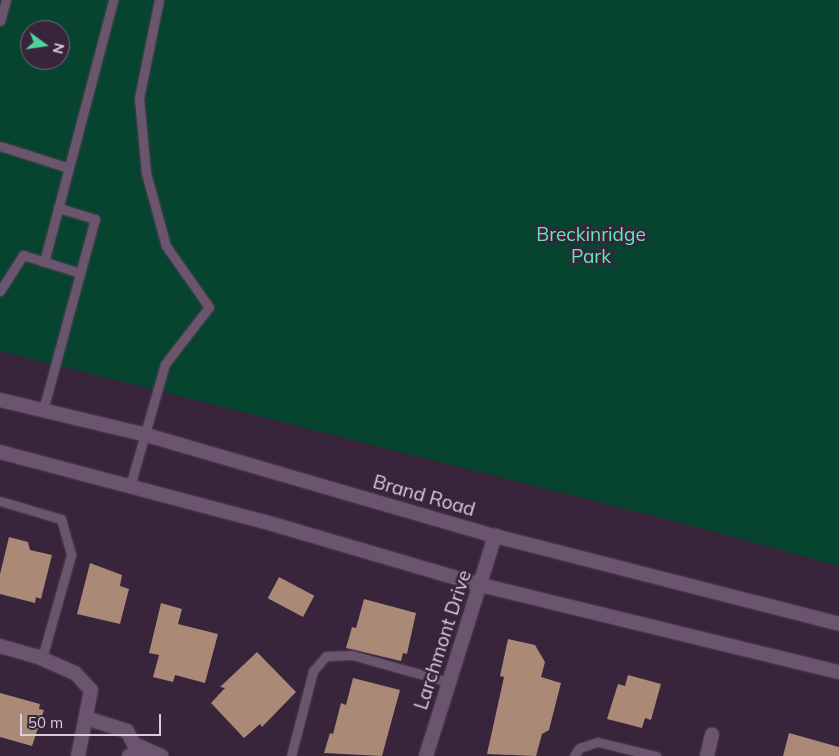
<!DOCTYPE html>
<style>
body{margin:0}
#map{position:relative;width:839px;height:756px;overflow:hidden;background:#38243b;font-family:Mulish,sans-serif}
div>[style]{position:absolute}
.green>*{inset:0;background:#06442f}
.building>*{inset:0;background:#aa8977;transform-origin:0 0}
.roads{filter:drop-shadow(0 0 1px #4f3f52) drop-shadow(0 0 1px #4f3f52)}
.service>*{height:9px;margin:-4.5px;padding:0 4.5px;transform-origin:4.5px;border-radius:4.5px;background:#6b556e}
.minor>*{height:14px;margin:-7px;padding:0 7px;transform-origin:7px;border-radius:7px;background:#6b556e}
.secondary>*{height:14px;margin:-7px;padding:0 7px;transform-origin:7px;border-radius:7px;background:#6b556e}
span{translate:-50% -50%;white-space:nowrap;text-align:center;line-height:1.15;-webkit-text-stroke:5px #38243b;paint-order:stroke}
.park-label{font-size:19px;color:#5cecb6}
.street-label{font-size:19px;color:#d9ccdb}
.north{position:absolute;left:20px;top:20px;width:50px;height:50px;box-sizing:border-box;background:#38243b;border:1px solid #78677b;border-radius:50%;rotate:104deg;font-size:14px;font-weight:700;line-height:20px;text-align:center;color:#d9ccdb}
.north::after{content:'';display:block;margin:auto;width:18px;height:22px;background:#4dd39a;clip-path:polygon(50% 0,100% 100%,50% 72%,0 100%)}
.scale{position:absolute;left:20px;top:714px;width:141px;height:22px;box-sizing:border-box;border:2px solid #d9ccdb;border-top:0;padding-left:6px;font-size:15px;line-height:18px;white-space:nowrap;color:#d9ccdb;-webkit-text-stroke:4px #38243b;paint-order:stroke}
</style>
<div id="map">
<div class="green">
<i style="clip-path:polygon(evenodd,0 0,839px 0,839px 566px,686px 524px,0 351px,0 0,30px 30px,60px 30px,60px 60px,30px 60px,30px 30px)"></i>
</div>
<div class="building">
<i style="clip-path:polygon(9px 537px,28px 542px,30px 550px,52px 555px,41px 599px,36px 597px,35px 603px,0 594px,0 574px)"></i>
<i style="clip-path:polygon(90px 563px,122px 575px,120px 586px,129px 589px,120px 624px,77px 614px)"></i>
<i style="left:279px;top:577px;width:40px;height:24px;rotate:28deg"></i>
<i style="clip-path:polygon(364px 599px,416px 613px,407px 654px,403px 653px,401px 661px,346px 648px,352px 627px,356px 628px)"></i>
<i style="clip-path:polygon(161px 603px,182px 609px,178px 624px,218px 634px,205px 683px,175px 675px,173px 682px,153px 677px,159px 655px,149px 653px)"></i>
<i style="clip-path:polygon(508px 639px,535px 645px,545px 662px,541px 677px,561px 683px,549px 730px,542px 734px,536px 756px,487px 754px,504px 677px,500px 676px)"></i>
<i style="clip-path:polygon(257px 652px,296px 692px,262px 727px,260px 724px,244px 738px,211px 703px,225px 688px,220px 687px)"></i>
<i style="clip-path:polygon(628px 675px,661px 684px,651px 720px,645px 718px,642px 728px,607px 719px,618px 684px,625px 686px)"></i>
<i style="clip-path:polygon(353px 678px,400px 690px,382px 756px,324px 753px,330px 733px,333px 734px,341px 703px,346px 705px)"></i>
<i style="clip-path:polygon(0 693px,40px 704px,39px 709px,44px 710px,32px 746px,0 737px)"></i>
<i style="clip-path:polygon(789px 733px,839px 747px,839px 756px,783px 756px)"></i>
</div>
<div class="roads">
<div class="service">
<i style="left:0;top:21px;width:22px;rotate:-74deg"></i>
<i style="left:0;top:146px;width:72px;rotate:17.7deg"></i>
<i style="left:44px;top:262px;width:271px;rotate:-75.2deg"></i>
<i style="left:0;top:291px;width:43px;rotate:-57.4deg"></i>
<i style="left:23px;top:255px;width:60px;rotate:17.5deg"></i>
<i style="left:43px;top:410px;width:198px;rotate:-74.8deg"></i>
<i style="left:95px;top:219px;width:39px;rotate:-163deg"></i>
<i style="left:130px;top:486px;width:127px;rotate:-74deg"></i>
<i style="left:165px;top:364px;width:72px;rotate:-52.3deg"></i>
<i style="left:209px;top:307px;width:75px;rotate:-125.2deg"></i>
<i style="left:166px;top:246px;width:76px;rotate:-105.3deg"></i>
<i style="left:146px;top:173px;width:75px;rotate:-95.3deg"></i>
<i style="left:139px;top:98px;width:100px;rotate:-78.5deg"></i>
<i style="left:0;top:501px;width:64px;rotate:16.4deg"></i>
<i style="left:61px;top:519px;width:37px;rotate:74deg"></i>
<i style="left:71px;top:555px;width:107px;rotate:105.7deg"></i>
<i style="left:291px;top:756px;width:88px;rotate:-75.5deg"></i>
<i style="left:313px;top:671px;width:20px;rotate:-49deg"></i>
<i style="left:326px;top:656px;width:26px;rotate:-2deg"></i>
<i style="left:352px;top:655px;width:101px;rotate:15.6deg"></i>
<i style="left:574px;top:756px;width:9px;rotate:-58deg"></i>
<i style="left:579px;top:748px;width:20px;rotate:-18deg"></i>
<i style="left:598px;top:742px;width:60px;rotate:13.6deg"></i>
</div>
<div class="minor">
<i style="left:0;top:646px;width:37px;rotate:16deg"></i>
<i style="left:36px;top:656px;width:43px;rotate:23.6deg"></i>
<i style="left:75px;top:673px;width:23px;rotate:47deg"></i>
<i style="left:91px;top:690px;width:67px;rotate:101.1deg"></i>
<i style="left:86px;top:718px;width:43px;rotate:17.6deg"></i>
<i style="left:127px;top:731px;width:15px;rotate:62deg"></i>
<i style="left:134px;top:744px;width:30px;rotate:24deg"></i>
<i style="left:129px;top:756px;width:15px"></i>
<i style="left:426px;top:756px;width:231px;rotate:-72.6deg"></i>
<i style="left:707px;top:756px;width:22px;rotate:-77deg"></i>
</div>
<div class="secondary">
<i style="left:0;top:400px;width:147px;rotate:13.4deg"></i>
<i style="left:143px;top:434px;width:366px;rotate:16.2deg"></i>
<i style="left:495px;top:536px;width:355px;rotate:14.3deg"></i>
<i style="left:0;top:452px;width:271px;rotate:14.8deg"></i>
<i style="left:262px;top:521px;width:228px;rotate:16.3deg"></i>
<i style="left:481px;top:585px;width:368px;rotate:13.7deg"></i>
</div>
</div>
<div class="park-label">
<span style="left:591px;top:246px">Breckinridge<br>Park</span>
</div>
<div class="street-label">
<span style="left:424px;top:496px;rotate:16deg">Brand Road</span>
<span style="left:443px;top:640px;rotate:-72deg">Larchmont Drive</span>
</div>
<div class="north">N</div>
<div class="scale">50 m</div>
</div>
